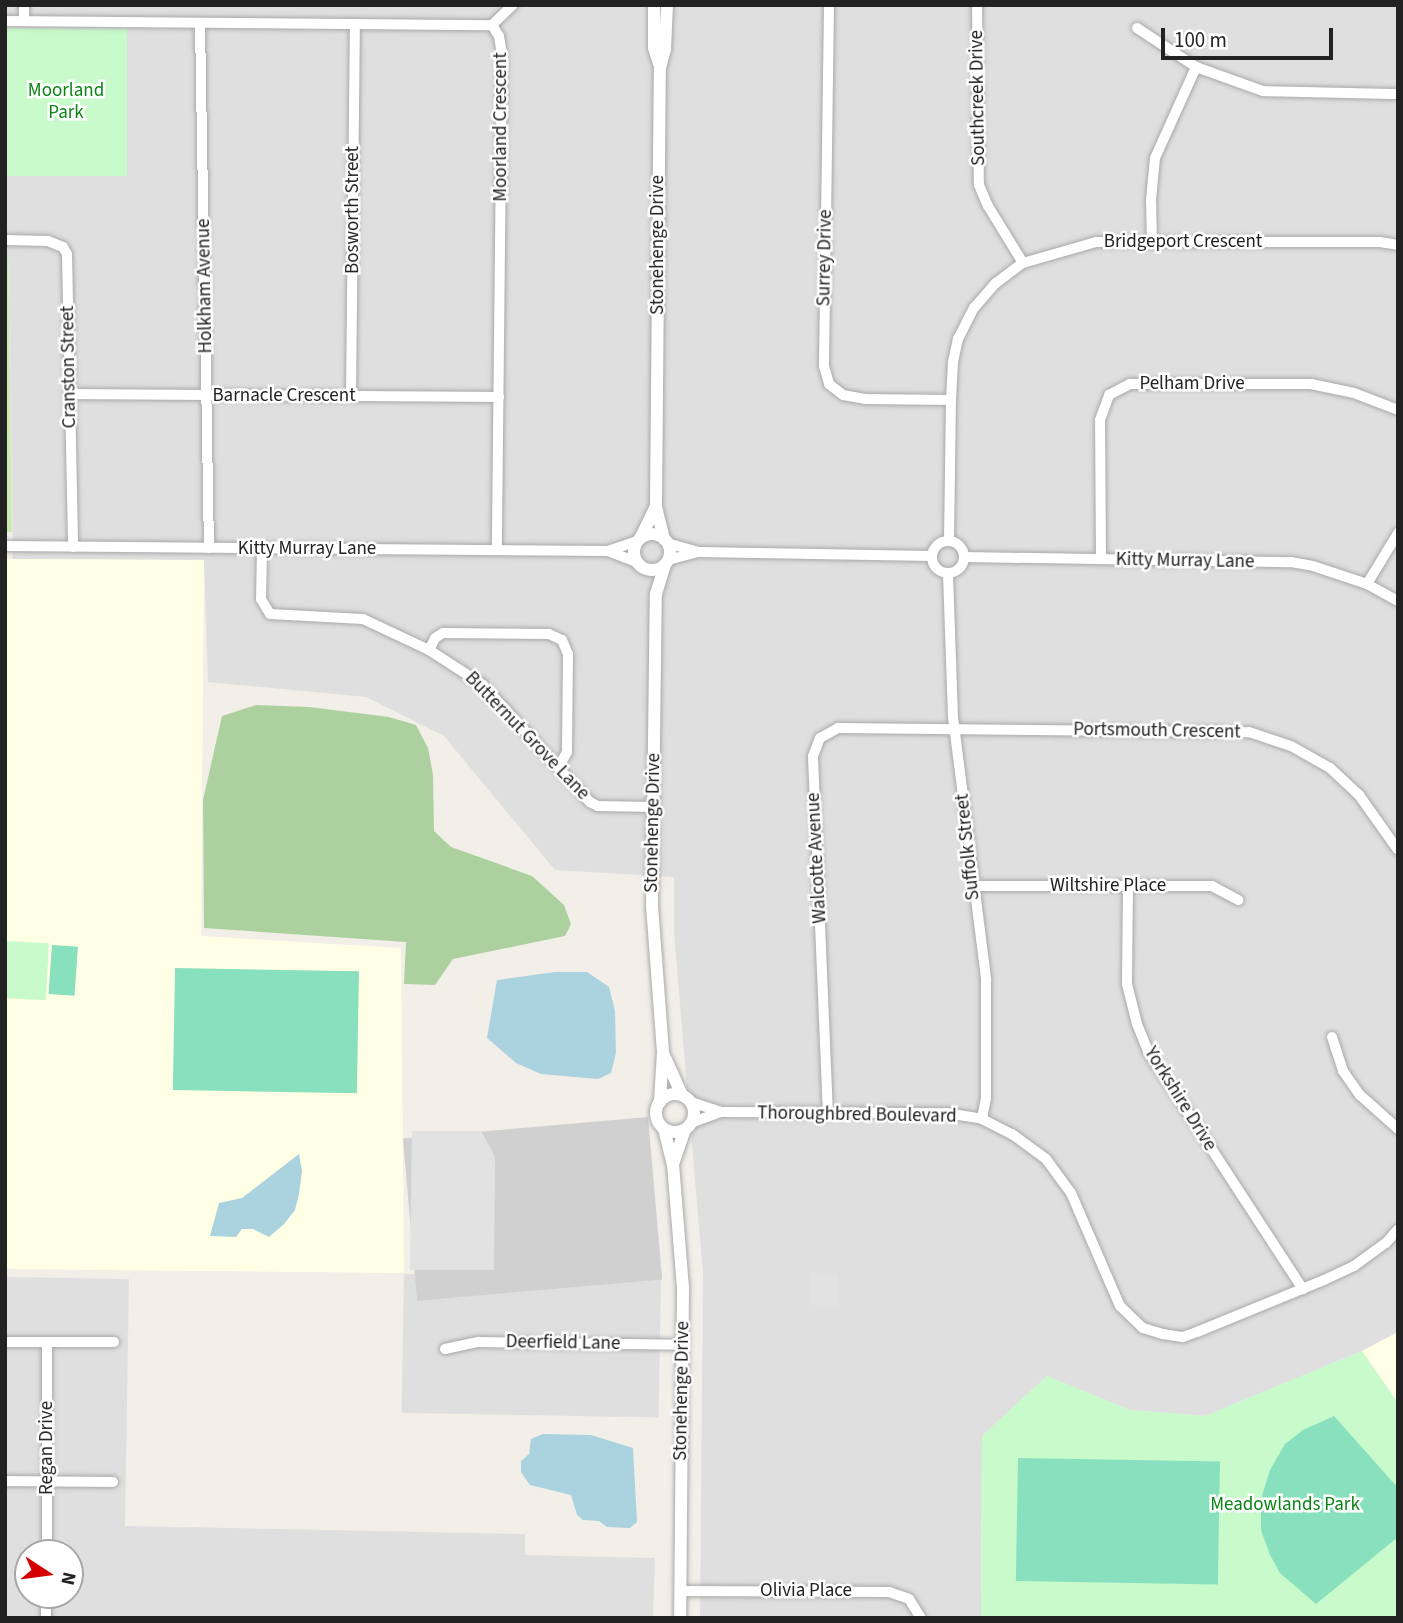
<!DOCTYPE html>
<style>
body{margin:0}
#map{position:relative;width:1403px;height:1623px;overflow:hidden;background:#f2efe9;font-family:"Source Sans 3",sans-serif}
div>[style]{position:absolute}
.residential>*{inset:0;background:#e0dfdf;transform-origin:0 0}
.education>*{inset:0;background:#ffffe5}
.religious>*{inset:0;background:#d0d0d0;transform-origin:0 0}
.grass>*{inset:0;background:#cdebb0}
.forest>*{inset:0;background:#add19e}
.park>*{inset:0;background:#c8facc;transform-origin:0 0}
.pitch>*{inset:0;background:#88e0be;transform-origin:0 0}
.parking>*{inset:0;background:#e2e2e2;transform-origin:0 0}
.water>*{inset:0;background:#aad3df}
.roads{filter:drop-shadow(0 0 2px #a9a9a9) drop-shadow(0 0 2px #a9a9a9)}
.minor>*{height:10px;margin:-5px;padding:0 5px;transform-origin:5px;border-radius:5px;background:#fff}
.minor>.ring{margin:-5px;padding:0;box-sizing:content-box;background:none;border:10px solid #fff;border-radius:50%}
.tertiary>*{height:12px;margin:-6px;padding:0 6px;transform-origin:6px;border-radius:6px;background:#fff}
.tertiary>.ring{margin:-6px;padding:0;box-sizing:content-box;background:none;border:12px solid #fff;border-radius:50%}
span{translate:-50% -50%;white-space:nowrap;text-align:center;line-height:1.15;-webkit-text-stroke:5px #fff;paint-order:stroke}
.park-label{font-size:19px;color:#0c8416}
.street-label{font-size:19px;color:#222}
.frame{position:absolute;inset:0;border:7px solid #222;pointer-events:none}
.north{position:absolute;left:14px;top:1539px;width:70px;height:70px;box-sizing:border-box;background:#fff;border:2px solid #a7a7a7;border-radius:50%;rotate:103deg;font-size:19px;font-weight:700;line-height:28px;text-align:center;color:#222}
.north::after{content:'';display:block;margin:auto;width:24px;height:32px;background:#d40000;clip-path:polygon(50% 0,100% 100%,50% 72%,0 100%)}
.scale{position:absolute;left:1161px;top:28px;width:172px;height:32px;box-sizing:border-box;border:4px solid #222;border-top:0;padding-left:9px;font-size:21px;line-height:24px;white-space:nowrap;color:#222;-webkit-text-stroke:5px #fff;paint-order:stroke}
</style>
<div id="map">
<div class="residential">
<i style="clip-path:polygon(5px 5px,1398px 5px,1398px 1332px,1362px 1351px,1205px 1416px,1130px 1410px,1047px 1376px,982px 1436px,981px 1618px,700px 1618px,703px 1274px,674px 934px,674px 877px,555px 870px,444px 736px,366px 697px,208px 682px,204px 560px,13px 559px,8px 254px,5px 254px)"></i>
<i style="left:404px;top:1274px;width:257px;height:139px;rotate:1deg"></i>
<i style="clip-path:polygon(evenodd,5px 1277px,129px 1279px,125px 1526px,525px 1534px,525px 1555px,655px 1558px,653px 1618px,5px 1618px,5px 1277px,28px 1553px,70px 1553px,70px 1595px,28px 1595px,28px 1553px)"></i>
</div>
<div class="education">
<i style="clip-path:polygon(5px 559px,204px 560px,201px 936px,401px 948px,404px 1273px,5px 1269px)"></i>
<i style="clip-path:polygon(1398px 1332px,1398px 1403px,1362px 1351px)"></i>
</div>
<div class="religious">
<i style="left:648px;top:1117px;width:163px;height:246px;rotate:85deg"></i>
</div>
<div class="grass">
<i style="clip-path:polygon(5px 254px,8px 254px,12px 532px,5px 532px)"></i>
</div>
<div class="forest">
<i style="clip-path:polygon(256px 705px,309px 707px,389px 717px,416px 725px,428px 748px,433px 775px,434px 831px,451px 847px,532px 876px,564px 905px,571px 924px,565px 936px,453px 959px,435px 985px,404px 984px,406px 942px,204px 928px,203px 800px,222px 716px)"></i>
</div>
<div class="park">
<i style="left:5px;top:28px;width:122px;height:148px"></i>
<i style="left:5px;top:941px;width:44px;height:57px;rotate:3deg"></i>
<i style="clip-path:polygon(1362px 1351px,1398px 1403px,1398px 1618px,981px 1618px,982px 1436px,1047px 1376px,1130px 1410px,1205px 1416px)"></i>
</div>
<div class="pitch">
<i style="left:52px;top:945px;width:26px;height:49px;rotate:4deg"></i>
<i style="left:175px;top:968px;width:184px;height:122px;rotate:1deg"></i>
<i style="clip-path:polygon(1334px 1416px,1398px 1488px,1398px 1537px,1316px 1604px,1280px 1573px,1270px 1555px,1261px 1530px,1261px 1499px,1270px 1470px,1285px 1444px,1303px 1430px)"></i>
<i style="left:1018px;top:1458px;width:202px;height:123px;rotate:1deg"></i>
</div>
<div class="parking">
<i style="clip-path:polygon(412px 1131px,480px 1131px,483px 1134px,495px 1157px,494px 1270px,410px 1270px)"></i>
<i style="left:810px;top:1273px;width:29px;height:32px"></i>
</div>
<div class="water">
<i style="clip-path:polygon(555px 972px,587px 972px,609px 987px,615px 1011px,616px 1053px,611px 1073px,598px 1079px,541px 1074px,516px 1063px,487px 1038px,497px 980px)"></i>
<i style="clip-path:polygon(299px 1154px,302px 1171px,299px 1194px,295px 1210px,284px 1224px,269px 1237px,253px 1229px,242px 1229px,236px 1237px,210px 1236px,219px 1203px,242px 1198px)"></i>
<i style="clip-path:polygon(543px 1434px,591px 1435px,633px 1448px,637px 1522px,630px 1528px,607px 1527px,599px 1521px,583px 1520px,577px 1515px,571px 1495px,530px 1485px,521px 1472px,521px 1461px,529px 1454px,531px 1439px)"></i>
</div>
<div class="roads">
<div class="minor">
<i style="left:829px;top:5px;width:361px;rotate:90.8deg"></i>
<i style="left:824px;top:366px;width:19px;rotate:74deg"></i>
<i style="left:829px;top:384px;width:18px;rotate:38deg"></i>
<i style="left:843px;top:395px;width:22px;rotate:10deg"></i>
<i style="left:865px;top:399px;width:86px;rotate:0.7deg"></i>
<i style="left:977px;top:5px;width:180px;rotate:89.4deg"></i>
<i style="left:979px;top:185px;width:23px;rotate:67deg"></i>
<i style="left:988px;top:206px;width:67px;rotate:58.4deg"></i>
<i style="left:5px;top:21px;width:487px;rotate:0.5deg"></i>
<i style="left:24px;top:21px;width:16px;rotate:-90deg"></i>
<i style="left:200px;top:23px;width:525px;rotate:89.02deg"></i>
<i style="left:492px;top:25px;width:13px;rotate:58deg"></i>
<i style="left:499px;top:36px;width:19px;rotate:81deg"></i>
<i style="left:502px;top:55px;width:495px;rotate:90.6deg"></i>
<i style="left:492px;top:25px;width:29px;rotate:-44deg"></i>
<i style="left:1137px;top:28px;width:71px;rotate:33.5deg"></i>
<i style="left:5px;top:240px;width:43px;rotate:1.3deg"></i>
<i style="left:48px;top:241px;width:16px;rotate:22deg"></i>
<i style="left:63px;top:247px;width:8px;rotate:60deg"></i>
<i style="left:67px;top:254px;width:293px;rotate:88.8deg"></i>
<i style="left:1152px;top:243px;width:43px;rotate:-91.3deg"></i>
<i style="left:1151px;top:200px;width:42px;rotate:-84.6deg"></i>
<i style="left:1155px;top:158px;width:100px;rotate:-65.7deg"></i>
<i style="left:1196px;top:67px;width:71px;rotate:19.7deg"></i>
<i style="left:1263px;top:91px;width:135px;rotate:1.3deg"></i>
<i style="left:70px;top:394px;width:429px;rotate:0.4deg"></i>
<i style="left:351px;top:396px;width:372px;rotate:-89.4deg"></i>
<i class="ring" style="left:932px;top:541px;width:22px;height:22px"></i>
<i style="left:949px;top:541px;width:141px;rotate:-89.2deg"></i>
<i style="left:951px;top:400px;width:38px;rotate:-87deg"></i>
<i style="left:953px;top:362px;width:24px;rotate:-78deg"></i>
<i style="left:958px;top:339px;width:35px;rotate:-63deg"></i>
<i style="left:974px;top:308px;width:33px;rotate:-49deg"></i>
<i style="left:996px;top:283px;width:34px;rotate:-37deg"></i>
<i style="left:1023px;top:263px;width:76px;rotate:-16deg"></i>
<i style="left:1096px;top:242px;width:284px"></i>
<i style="left:1380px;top:242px;width:18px;rotate:9deg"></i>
<i style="left:667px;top:543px;width:33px;rotate:16deg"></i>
<i style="left:699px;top:552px;width:232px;rotate:1deg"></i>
<i style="left:5px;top:546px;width:603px;rotate:0.48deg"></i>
<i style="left:608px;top:551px;width:30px;rotate:21deg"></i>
<i style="left:262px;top:549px;width:50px;rotate:91.1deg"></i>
<i style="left:261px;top:599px;width:17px;rotate:59deg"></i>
<i style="left:270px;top:614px;width:93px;rotate:3.1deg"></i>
<i style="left:363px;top:619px;width:73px;rotate:25.2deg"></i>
<i style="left:429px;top:650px;width:64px;rotate:32.9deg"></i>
<i style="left:483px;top:685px;width:159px;rotate:47.6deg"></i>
<i style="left:590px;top:802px;width:9px;rotate:27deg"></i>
<i style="left:598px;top:806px;width:55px;rotate:1deg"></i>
<i style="left:608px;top:551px;width:31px;rotate:-19deg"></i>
<i style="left:964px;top:557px;width:327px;rotate:0.9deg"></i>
<i style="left:1291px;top:562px;width:22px;rotate:10deg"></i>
<i style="left:1313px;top:566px;width:57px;rotate:18.4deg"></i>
<i style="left:1367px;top:584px;width:35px;rotate:29deg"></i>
<i style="left:1101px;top:559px;width:139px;rotate:-90.4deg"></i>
<i style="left:1100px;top:420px;width:27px;rotate:-70deg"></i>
<i style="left:1109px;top:395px;width:24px;rotate:-28deg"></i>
<i style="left:1130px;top:384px;width:181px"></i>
<i style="left:1311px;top:384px;width:44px;rotate:11.8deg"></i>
<i style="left:1354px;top:393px;width:47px;rotate:21.1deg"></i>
<i style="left:668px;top:560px;width:31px;rotate:-15deg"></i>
<i style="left:948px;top:574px;width:143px;rotate:88deg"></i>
<i style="left:953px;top:717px;width:265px;rotate:82.8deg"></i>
<i style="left:986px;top:980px;width:118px;rotate:90deg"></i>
<i style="left:986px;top:1098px;width:21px;rotate:101deg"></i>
<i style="left:1367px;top:584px;width:60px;rotate:-58.7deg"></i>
<i style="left:429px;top:650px;width:13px;rotate:-63deg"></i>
<i style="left:435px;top:638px;width:9px;rotate:-32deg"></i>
<i style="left:443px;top:633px;width:106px;rotate:0.5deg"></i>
<i style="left:549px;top:634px;width:14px;rotate:25deg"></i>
<i style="left:562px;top:640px;width:15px;rotate:67deg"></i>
<i style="left:568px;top:654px;width:98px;rotate:90.6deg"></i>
<i style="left:567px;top:752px;width:18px;rotate:119deg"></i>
<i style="left:974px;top:886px;width:238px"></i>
<i style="left:1212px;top:886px;width:30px;rotate:28deg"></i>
<i style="left:1128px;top:886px;width:98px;rotate:90.6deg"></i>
<i style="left:1127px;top:984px;width:41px;rotate:76deg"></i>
<i style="left:1137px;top:1024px;width:31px;rotate:68deg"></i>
<i style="left:1149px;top:1053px;width:282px;rotate:56.9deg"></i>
<i style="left:1332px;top:1037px;width:36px;rotate:72deg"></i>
<i style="left:1343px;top:1071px;width:29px;rotate:55deg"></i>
<i style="left:1360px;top:1095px;width:51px;rotate:41.8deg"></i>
<i style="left:691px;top:1102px;width:32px;rotate:18deg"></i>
<i style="left:721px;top:1112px;width:225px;rotate:0.3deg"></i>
<i style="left:946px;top:1113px;width:36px;rotate:9deg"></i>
<i style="left:982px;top:1119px;width:34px;rotate:27deg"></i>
<i style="left:1012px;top:1134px;width:42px;rotate:36.3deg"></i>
<i style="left:1046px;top:1159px;width:42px;rotate:53.7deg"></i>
<i style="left:1071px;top:1193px;width:123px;rotate:66.6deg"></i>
<i style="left:1120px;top:1306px;width:32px;rotate:44deg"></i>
<i style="left:1143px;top:1328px;width:21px;rotate:17deg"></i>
<i style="left:1163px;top:1334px;width:20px;rotate:9deg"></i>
<i style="left:1183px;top:1337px;width:15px;rotate:-20deg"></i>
<i style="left:1197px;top:1332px;width:137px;rotate:-22.3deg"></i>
<i style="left:1324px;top:1280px;width:33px;rotate:-25deg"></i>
<i style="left:1354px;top:1266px;width:39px;rotate:-36deg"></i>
<i style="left:1386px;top:1243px;width:18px;rotate:-49deg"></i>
<i style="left:828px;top:1115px;width:359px;rotate:-92.4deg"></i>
<i style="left:813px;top:756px;width:19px;rotate:-69deg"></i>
<i style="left:820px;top:738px;width:21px;rotate:-29deg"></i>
<i style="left:838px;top:728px;width:411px;rotate:0.6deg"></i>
<i style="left:1249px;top:732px;width:44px;rotate:18.4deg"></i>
<i style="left:1291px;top:746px;width:45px;rotate:29.4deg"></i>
<i style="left:1330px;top:768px;width:40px;rotate:43deg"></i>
<i style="left:1359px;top:795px;width:67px;rotate:54.7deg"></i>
<i style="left:693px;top:1122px;width:30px;rotate:-20deg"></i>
<i style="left:5px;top:1342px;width:109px"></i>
<i style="left:445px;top:1349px;width:35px;rotate:-12deg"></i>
<i style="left:479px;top:1342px;width:203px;rotate:0.8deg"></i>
<i style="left:5px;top:1481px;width:108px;rotate:0.5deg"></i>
<i style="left:47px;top:1553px;width:211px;rotate:-90deg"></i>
<i style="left:680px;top:1591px;width:209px;rotate:0.3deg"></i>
<i style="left:889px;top:1592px;width:21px;rotate:19deg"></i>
<i style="left:909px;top:1599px;width:22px;rotate:58deg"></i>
<i style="left:46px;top:1618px;width:23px;rotate:-90deg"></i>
</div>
<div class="tertiary">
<i style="left:654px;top:5px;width:43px;rotate:90deg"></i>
<i style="left:654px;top:48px;width:20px;rotate:72deg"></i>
<i class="ring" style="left:634px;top:534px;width:24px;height:24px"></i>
<i style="left:641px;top:537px;width:34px;rotate:-64deg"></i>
<i style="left:664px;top:539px;width:34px;rotate:-104deg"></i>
<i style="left:656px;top:506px;width:438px;rotate:-89.5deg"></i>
<i style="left:660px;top:68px;width:20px;rotate:-75deg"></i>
<i style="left:665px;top:49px;width:44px;rotate:-87.4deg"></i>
<i style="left:663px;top:1053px;width:46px;rotate:65.7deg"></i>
<i class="ring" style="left:656px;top:1094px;width:26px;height:26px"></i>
<i style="left:660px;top:1102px;width:50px;rotate:-86.6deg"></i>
<i style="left:663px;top:1052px;width:147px;rotate:-94.3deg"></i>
<i style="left:652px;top:905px;width:311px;rotate:-89.3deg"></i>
<i style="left:656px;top:594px;width:30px;rotate:-73deg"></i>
<i style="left:664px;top:1129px;width:36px;rotate:76deg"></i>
<i style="left:673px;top:1164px;width:123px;rotate:85.4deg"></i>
<i style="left:683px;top:1287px;width:331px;rotate:90.5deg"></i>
<i style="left:673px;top:1164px;width:36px;rotate:-71deg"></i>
</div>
</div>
<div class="park-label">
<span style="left:66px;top:102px">Moorland<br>Park</span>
<span style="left:1285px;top:1505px">Meadowlands Park</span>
</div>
<div class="street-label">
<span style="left:978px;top:98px;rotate:-91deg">Southcreek Drive</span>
<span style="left:501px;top:127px;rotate:-90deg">Moorland Crescent</span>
<span style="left:353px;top:210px;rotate:-90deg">Bosworth Street</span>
<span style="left:1183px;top:242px">Bridgeport Crescent</span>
<span style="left:658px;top:245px;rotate:-90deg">Stonehenge Drive</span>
<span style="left:825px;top:258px;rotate:-89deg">Surrey Drive</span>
<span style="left:205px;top:286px;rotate:-91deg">Holkham Avenue</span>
<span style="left:69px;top:367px;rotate:-91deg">Cranston Street</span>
<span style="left:1192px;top:384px">Pelham Drive</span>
<span style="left:284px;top:396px">Barnacle Crescent</span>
<span style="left:307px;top:549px">Kitty Murray Lane</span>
<span style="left:1185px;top:561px;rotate:1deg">Kitty Murray Lane</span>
<span style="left:1157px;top:731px;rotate:1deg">Portsmouth Crescent</span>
<span style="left:527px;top:736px;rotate:46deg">Butternut Grove Lane</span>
<span style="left:653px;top:823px;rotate:-89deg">Stonehenge Drive</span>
<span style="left:968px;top:847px;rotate:-96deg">Suffolk Street</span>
<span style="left:817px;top:858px;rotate:-93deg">Walcotte Avenue</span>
<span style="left:1108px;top:886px">Wiltshire Place</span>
<span style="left:1180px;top:1099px;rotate:58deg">Yorkshire Drive</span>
<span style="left:857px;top:1115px;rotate:1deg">Thoroughbred Boulevard</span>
<span style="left:563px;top:1343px;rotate:1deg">Deerfield Lane</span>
<span style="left:682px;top:1391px;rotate:-89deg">Stonehenge Drive</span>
<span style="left:47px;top:1448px;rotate:-90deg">Regan Drive</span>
<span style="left:806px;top:1591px">Olivia Place</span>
</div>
<div class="frame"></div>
<div class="north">N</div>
<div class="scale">100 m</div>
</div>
